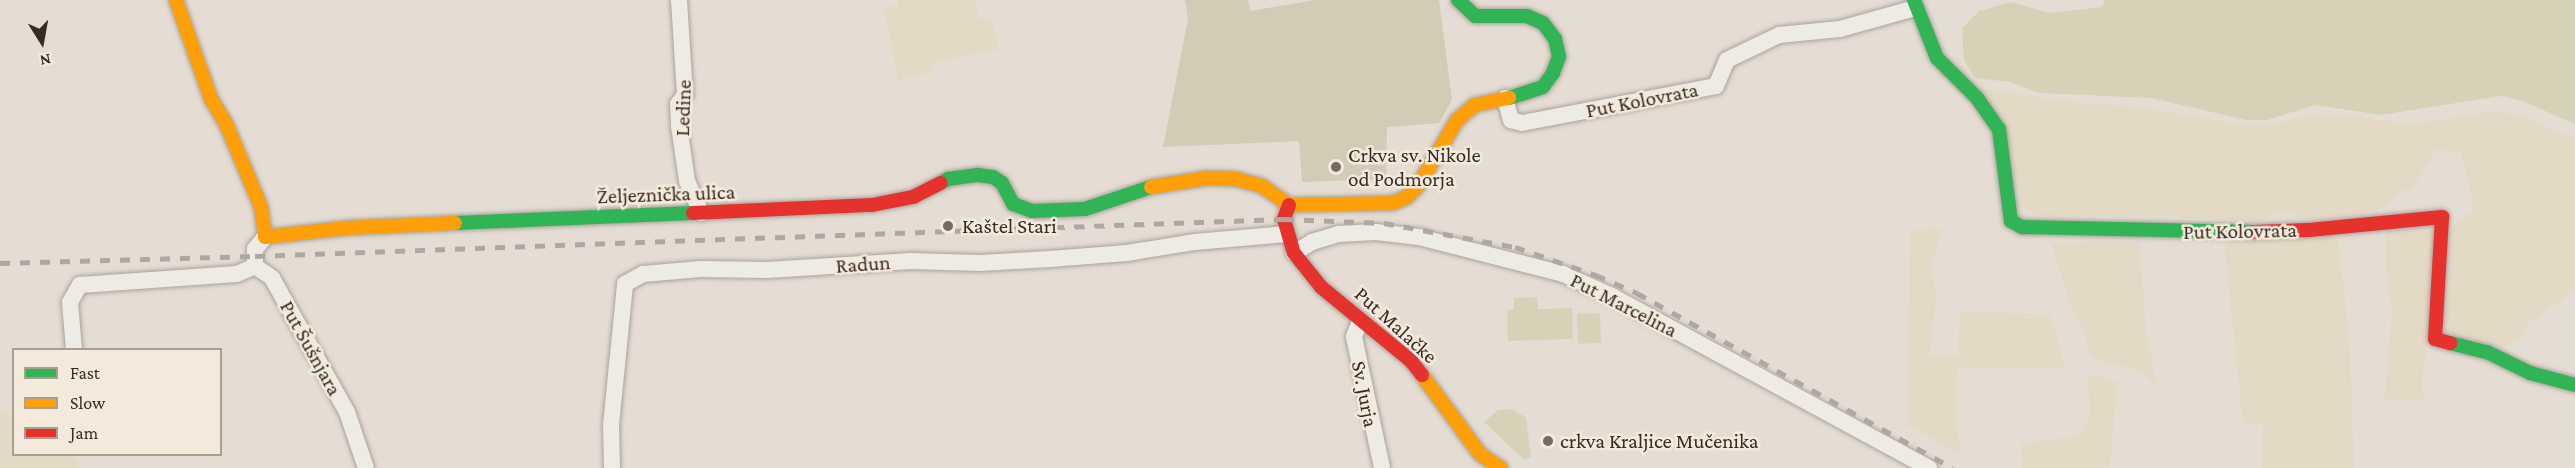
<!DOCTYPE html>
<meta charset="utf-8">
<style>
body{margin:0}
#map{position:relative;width:2575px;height:468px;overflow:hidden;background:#e5ddd3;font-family:"Crimson Pro",serif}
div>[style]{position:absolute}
.farmland>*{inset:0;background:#e3d9c5}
.green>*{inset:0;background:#d6d2b7;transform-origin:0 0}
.cemetery>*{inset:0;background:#d0ccb6}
.roads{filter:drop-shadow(0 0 2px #aba39b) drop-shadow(0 0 2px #aba39b)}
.street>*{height:16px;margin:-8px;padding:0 8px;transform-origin:8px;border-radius:8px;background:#eeeae4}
.fast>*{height:14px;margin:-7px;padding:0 7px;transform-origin:7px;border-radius:7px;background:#30b455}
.slow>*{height:14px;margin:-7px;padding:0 7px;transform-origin:7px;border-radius:7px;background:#ff9f0a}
.jam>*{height:14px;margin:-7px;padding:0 7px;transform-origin:7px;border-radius:7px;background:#e5322d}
.rail>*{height:4.5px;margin-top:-2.25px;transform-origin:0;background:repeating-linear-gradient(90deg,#aea8a3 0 10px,transparent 0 20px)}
.dots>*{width:16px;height:16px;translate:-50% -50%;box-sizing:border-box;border:3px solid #f4eadb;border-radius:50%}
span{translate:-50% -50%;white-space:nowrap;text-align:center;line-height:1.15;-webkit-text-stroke:5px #f4eadb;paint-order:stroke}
.street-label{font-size:21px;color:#392b23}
.poi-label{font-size:21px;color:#392b23}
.left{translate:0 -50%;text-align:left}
.legend{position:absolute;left:12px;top:348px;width:210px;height:108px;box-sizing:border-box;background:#f4eadb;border:2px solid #a99e91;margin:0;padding:8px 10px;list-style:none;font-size:18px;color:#392b23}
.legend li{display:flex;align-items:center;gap:12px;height:30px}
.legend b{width:30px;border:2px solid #a99e91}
.north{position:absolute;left:12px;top:12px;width:60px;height:60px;-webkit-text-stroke:4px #f4eadb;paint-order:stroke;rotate:169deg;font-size:16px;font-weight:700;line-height:24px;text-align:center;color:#392b23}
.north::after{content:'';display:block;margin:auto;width:21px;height:27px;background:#392b23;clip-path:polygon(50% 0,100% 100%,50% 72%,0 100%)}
</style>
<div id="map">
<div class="farmland">
<i style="clip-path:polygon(898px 0,976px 0,979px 17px,992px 22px,999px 49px,934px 63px,930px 73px,898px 80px,884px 8px,898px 5px)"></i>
<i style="clip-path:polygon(1976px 88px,2085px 104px,2131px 106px,2243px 125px,2268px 125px,2308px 116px,2340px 115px,2412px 124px,2491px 112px,2520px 115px,2558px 133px,2575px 136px,2575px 290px,2528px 323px,2518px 341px,2501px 348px,2445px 333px,2452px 234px,2456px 221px,2472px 212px,2472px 198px,2461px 153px,2437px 149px,2412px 188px,2397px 193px,2385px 207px,2351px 217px,2303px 220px,2288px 211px,2273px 212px,2265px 221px,2137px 215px,2038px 217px,2020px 205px,2017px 188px)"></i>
<i style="clip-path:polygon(1942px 229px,1932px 263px,1936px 299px,1930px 356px,1958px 355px,1960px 311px,2050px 315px,2065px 367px,1958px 369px,1955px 416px,1961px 454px,1907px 425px,1910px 231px)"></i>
<i style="clip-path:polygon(2386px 230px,2434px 231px,2429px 328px,2422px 379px,2424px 401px,2384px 400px,2392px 314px,2385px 265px)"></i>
<i style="clip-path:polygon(2331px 235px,2339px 243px,2350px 347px,2354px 468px,2262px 468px,2263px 425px,2243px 425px,2224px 243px)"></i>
<i style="clip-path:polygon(2051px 243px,2140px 243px,2146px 332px,2157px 385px,2139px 371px,2092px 358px,2083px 328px,2071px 307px)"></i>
<i style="clip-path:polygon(2099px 375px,2117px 383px,2110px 468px,2022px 468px,2021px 443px,2078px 437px,2090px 417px,2088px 377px)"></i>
<i style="clip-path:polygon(0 408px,13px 415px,14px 454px,71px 455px,81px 468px,0 468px)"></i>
</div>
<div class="green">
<i style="clip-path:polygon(2105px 0,2575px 0,2575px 124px,2520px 100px,2500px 96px,2381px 115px,2315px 105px,2267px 120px,2246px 120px,2151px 98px,2039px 93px,2010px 82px,1975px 78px,1964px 60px,1962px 28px,1979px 11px,2011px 2px,2049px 13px,2102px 7px)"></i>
<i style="clip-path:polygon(1537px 297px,1538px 309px,1572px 308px,1573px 339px,1508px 341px,1507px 310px,1514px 309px,1514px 298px)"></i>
<i style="left:1600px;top:313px;width:30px;height:23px;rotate:88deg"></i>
<i style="clip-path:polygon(1512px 409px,1526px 418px,1531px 457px,1524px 460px,1484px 422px,1498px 410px)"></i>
</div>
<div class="cemetery">
<i style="clip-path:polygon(1185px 0,1248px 0,1250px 11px,1315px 0,1439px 0,1452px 100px,1439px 123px,1387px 127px,1386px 179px,1302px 182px,1299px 141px,1163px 147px,1188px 19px)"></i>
</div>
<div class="roads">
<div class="street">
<i style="left:679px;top:0;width:95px;rotate:86.4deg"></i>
<i style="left:685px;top:95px;width:11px;rotate:128deg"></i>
<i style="left:678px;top:104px;width:22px;rotate:87deg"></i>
<i style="left:679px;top:126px;width:56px;rotate:81.7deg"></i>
<i style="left:687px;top:181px;width:35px;rotate:66deg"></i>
<i style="left:1505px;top:98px;width:23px;rotate:75deg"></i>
<i style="left:1511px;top:120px;width:11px;rotate:15deg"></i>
<i style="left:1522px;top:123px;width:197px;rotate:-10.8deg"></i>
<i style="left:1716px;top:86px;width:28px;rotate:-67deg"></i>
<i style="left:1727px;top:60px;width:58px;rotate:-25.7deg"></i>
<i style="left:1779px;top:35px;width:61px;rotate:-5.6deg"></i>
<i style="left:1840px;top:29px;width:78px;rotate:-15.6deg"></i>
<i style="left:265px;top:237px;width:16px;rotate:130deg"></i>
<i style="left:255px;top:249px;width:17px;rotate:90deg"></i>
<i style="left:255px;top:266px;width:21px;rotate:35deg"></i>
<i style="left:272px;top:278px;width:154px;rotate:60.8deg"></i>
<i style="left:347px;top:412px;width:59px;rotate:71.3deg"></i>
<i style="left:1294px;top:253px;width:21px;rotate:-31deg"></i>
<i style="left:1312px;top:242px;width:28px;rotate:-17deg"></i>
<i style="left:1339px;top:234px;width:37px;rotate:-3deg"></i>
<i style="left:1376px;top:232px;width:43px;rotate:6.6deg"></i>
<i style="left:1419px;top:237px;width:149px;rotate:14.4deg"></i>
<i style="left:1563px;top:274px;width:54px;rotate:24.2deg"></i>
<i style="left:1612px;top:296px;width:361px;rotate:28.5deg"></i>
<i style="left:1360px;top:321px;width:17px;rotate:111deg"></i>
<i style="left:1354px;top:337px;width:134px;rotate:77.9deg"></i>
<i style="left:74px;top:350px;width:48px;rotate:-94.8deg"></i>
<i style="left:70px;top:302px;width:20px;rotate:-60deg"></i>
<i style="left:80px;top:285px;width:157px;rotate:-4deg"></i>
<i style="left:237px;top:274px;width:20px;rotate:-24deg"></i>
<i style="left:612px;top:468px;width:43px;rotate:-91.3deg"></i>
<i style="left:611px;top:425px;width:142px;rotate:-84.3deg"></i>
<i style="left:625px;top:284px;width:21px;rotate:-29deg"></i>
<i style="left:643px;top:274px;width:58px;rotate:-4.9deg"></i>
<i style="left:701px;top:269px;width:66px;rotate:0.9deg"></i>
<i style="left:767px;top:270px;width:144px;rotate:-3.6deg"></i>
<i style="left:911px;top:261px;width:69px;rotate:1.7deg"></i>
<i style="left:980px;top:263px;width:70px;rotate:-3.3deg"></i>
<i style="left:1050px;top:259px;width:77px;rotate:-4.5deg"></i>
<i style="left:1127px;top:253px;width:69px;rotate:-9.2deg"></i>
<i style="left:1195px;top:242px;width:92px;rotate:-5deg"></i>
</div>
<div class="fast">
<i style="left:1458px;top:0;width:23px;rotate:43deg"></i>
<i style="left:1475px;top:16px;width:52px"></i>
<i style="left:1527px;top:16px;width:17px;rotate:24deg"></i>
<i style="left:1543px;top:23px;width:20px;rotate:53deg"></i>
<i style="left:1555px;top:39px;width:18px;rotate:77deg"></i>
<i style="left:1559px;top:57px;width:17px;rotate:111deg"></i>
<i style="left:1553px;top:73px;width:17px;rotate:126deg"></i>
<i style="left:1543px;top:87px;width:36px;rotate:162deg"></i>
<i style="left:1914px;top:0;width:62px;rotate:68.4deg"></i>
<i style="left:1937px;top:58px;width:57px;rotate:45deg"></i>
<i style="left:1977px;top:98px;width:38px;rotate:55deg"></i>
<i style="left:1999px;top:129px;width:93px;rotate:82.6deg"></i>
<i style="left:2011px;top:221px;width:13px;rotate:29deg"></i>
<i style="left:2022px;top:227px;width:233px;rotate:1.2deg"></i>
<i style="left:941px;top:183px;width:8px;rotate:-30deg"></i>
<i style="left:948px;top:179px;width:30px;rotate:-8deg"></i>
<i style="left:978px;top:175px;width:15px;rotate:8deg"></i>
<i style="left:993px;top:177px;width:11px;rotate:34deg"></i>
<i style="left:1002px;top:183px;width:24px;rotate:62deg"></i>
<i style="left:1013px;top:204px;width:20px;rotate:20deg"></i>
<i style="left:1032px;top:211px;width:53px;rotate:-2.2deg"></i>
<i style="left:1085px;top:209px;width:70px;rotate:-18.4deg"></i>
<i style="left:455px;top:223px;width:238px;rotate:-2.4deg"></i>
<i style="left:2450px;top:343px;width:38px;rotate:14deg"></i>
<i style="left:2487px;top:352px;width:48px;rotate:26deg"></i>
<i style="left:2530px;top:373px;width:47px;rotate:14.9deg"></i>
</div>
<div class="slow">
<i style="left:176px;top:0;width:105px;rotate:70.5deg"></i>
<i style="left:211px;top:99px;width:29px;rotate:59deg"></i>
<i style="left:226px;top:124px;width:90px;rotate:67.1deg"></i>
<i style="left:261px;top:207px;width:30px;rotate:82deg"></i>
<i style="left:265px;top:237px;width:81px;rotate:-6.3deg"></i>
<i style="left:346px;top:228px;width:109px;rotate:-2.6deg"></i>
<i style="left:1151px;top:187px;width:57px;rotate:-9.1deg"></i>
<i style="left:1207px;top:178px;width:29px;rotate:2deg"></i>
<i style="left:1236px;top:179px;width:27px;rotate:15deg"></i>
<i style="left:1262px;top:186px;width:33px;rotate:35deg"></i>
<i style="left:1289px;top:205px;width:104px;rotate:-1.1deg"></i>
<i style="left:1393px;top:203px;width:15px;rotate:-23deg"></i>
<i style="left:1407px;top:197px;width:16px;rotate:-45deg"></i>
<i style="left:1418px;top:186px;width:77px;rotate:-59.4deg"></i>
<i style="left:1457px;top:120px;width:23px;rotate:-40deg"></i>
<i style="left:1475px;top:105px;width:35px;rotate:-12deg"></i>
<i style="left:1422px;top:375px;width:98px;rotate:53.7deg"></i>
<i style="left:1480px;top:454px;width:25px;rotate:34deg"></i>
</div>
<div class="jam">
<i style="left:1289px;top:205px;width:15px;rotate:110deg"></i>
<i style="left:1284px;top:219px;width:35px;rotate:74deg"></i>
<i style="left:1294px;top:253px;width:43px;rotate:51.5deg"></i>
<i style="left:1321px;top:287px;width:117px;rotate:39.4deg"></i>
<i style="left:1411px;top:361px;width:18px;rotate:52deg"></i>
<i style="left:693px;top:213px;width:179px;rotate:-2.6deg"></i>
<i style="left:872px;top:205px;width:42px;rotate:-11deg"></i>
<i style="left:913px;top:197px;width:31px;rotate:-27deg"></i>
<i style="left:2255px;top:232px;width:54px;rotate:-2.1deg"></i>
<i style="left:2309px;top:230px;width:134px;rotate:-5.6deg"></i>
<i style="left:2442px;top:217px;width:122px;rotate:93.3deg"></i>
<i style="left:2435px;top:339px;width:16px;rotate:15deg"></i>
</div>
</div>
<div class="rail">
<i style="left:0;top:263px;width:255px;rotate:-1.6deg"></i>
<i style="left:255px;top:256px;width:1030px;rotate:-2.06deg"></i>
<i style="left:1284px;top:219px;width:100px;rotate:2.3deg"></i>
<i style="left:1384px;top:223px;width:133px;rotate:10.4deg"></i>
<i style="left:1515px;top:247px;width:86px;rotate:19.1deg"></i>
<i style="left:1596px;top:275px;width:45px;rotate:23.7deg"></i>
<i style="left:1637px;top:293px;width:361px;rotate:29deg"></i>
</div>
<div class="dots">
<i style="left:1336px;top:167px;background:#756961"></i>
<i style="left:948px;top:226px;background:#756961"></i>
<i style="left:1548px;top:441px;background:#756961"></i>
</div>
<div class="street-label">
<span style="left:1642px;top:100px;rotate:-11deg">Put Kolovrata</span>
<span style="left:683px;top:108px;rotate:-88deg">Ledine</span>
<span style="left:666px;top:194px;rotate:-2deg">Željeznička ulica</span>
<span style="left:2240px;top:231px;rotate:-1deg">Put Kolovrata</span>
<span style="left:863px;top:264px;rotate:-4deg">Radun</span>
<span style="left:1624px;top:305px;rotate:27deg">Put Marcelina</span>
<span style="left:1396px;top:325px;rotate:42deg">Put Malačke</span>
<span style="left:311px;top:348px;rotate:61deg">Put Šušnjara</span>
<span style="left:1365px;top:394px;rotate:79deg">Sv. Jurja</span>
</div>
<div class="poi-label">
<span class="left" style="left:1348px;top:167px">Crkva sv. Nikole<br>od Podmorja</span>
<span class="left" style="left:962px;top:226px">Kaštel Stari</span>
<span class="left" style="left:1560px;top:441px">crkva Kraljice Mučenika</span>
</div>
<ul class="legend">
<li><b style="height:8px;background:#30b455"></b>Fast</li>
<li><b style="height:8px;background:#ff9f0a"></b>Slow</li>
<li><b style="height:8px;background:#e5322d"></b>Jam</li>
</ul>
<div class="north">N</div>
</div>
